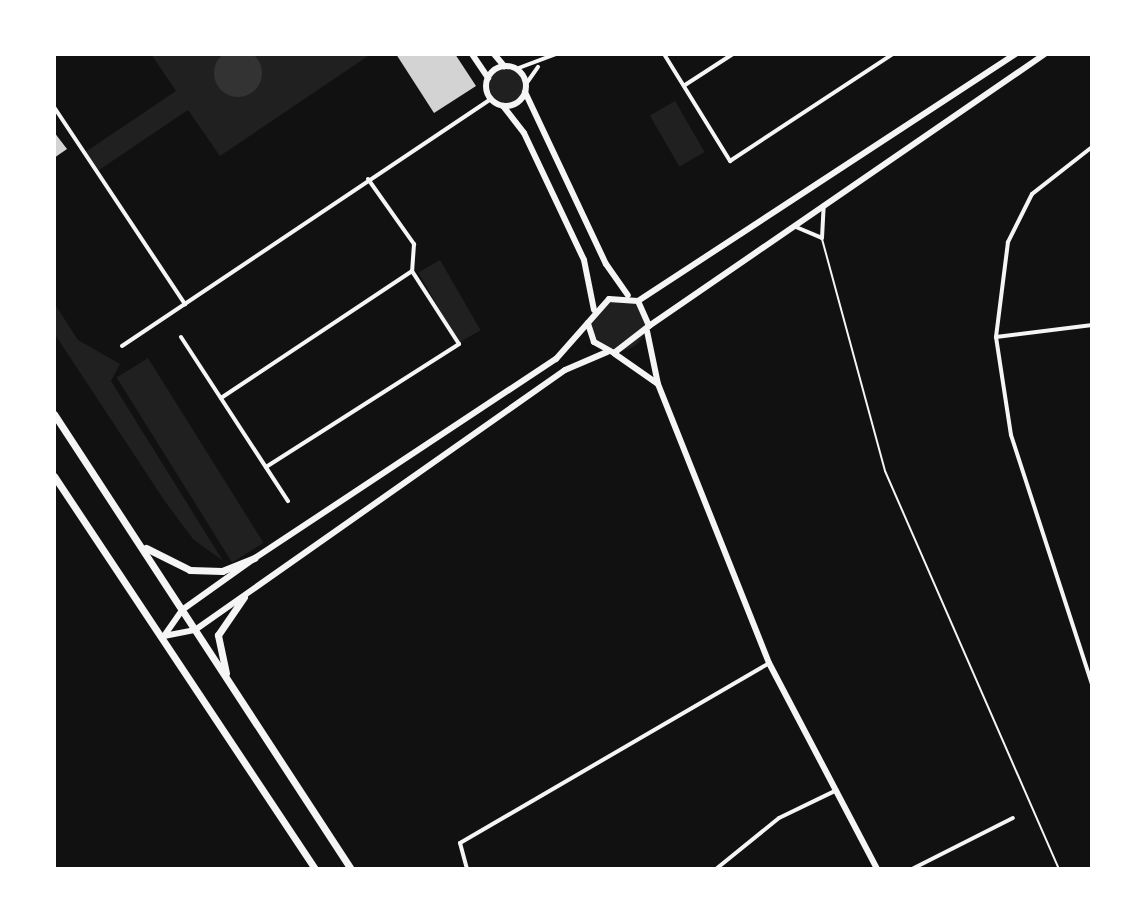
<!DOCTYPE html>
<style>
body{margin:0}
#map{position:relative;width:1146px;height:923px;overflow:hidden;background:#111;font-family:Commissioner,sans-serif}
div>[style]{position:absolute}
.green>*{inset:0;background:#202020;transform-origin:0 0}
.round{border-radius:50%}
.water>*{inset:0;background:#333}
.building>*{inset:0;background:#d3d3d3}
.service>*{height:2px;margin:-1px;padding:0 1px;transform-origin:1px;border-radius:1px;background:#f5f5f5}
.minor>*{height:4px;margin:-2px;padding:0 2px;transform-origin:2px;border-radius:2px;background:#f5f5f5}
.tertiary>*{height:6px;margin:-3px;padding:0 3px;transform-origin:3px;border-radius:3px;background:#f5f5f5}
.tertiary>.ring{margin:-3px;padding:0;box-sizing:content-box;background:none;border:6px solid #f5f5f5;border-radius:50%}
.primary>*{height:7px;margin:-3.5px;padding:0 3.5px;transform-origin:3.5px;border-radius:3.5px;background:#f5f5f5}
span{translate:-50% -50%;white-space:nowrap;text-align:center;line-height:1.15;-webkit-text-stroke:6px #fff;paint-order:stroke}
.frame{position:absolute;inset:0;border:56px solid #fff;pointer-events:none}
</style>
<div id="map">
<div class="green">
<i style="clip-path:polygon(151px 54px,371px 54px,220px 156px,188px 110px,96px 172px,84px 153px,176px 91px)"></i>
<i class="round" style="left:487px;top:67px;width:38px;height:38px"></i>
<i style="left:675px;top:101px;width:59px;height:29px;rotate:60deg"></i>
<i style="left:440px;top:260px;width:81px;height:25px;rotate:60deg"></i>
<i class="round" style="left:592px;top:297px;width:54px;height:54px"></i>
<i style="clip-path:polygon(54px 303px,78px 340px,120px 364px,111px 381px,223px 561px,193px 539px,164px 500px,54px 333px)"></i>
<i style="left:148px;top:358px;width:218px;height:37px;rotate:58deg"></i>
</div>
<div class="water">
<i class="round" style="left:214px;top:49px;width:48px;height:48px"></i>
</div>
<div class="building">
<i style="clip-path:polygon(396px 54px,455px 54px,476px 86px,434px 113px)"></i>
<i style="clip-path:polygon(54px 132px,67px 149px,54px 158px)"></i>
</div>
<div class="service">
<i style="left:822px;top:239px;width:240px;rotate:74.8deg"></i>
<i style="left:885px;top:471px;width:434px;rotate:66.4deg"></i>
</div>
<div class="minor">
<i style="left:664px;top:54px;width:126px;rotate:58.3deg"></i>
<i style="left:730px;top:161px;width:195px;rotate:-33.3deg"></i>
<i style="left:516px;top:69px;width:43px;rotate:-20.6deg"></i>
<i style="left:526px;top:84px;width:21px;rotate:-55deg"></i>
<i style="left:685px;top:85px;width:57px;rotate:-32.9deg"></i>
<i style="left:54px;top:107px;width:237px;rotate:56.4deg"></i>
<i style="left:1092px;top:147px;width:76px;rotate:141.9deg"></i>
<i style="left:1032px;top:194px;width:54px;rotate:116.6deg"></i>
<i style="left:1008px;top:242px;width:96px;rotate:97.2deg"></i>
<i style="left:996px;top:337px;width:99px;rotate:81.3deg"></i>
<i style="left:1011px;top:435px;width:262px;rotate:72deg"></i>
<i style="left:368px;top:179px;width:80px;rotate:54.7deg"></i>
<i style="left:414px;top:244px;width:27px;rotate:94deg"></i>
<i style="left:796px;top:227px;width:28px;rotate:23deg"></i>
<i style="left:822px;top:238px;width:33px;rotate:-87deg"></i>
<i style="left:181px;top:337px;width:196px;rotate:56.9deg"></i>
<i style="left:996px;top:337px;width:97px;rotate:-7.1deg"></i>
<i style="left:122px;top:346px;width:444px;rotate:-33.8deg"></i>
<i style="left:221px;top:398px;width:229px;rotate:-33.6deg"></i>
<i style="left:266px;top:467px;width:229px;rotate:-32.5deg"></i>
<i style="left:459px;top:344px;width:87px;rotate:-122.8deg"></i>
<i style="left:467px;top:869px;width:27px;rotate:-105deg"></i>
<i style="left:460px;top:843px;width:358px;rotate:-30.2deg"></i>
<i style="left:716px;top:869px;width:81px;rotate:-39deg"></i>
<i style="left:779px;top:818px;width:64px;rotate:-25.8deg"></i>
<i style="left:912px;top:869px;width:113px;rotate:-26.8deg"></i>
</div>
<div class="tertiary">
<i style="left:472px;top:54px;width:29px;rotate:56deg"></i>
<i style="left:494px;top:54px;width:16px;rotate:50deg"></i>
<i class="ring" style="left:486px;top:66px;width:34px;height:34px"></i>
<i style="left:525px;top:92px;width:190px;rotate:64.8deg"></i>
<i style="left:606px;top:264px;width:38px;rotate:55deg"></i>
<i style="left:503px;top:106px;width:34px;rotate:52deg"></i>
<i style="left:524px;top:133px;width:140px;rotate:64.7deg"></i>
<i style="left:584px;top:260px;width:51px;rotate:78.7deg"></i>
<i style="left:638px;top:301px;width:452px;rotate:-33.2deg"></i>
<i style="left:649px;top:326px;width:480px;rotate:-34.5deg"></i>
<i style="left:647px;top:331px;width:54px;rotate:78.3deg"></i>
<i style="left:658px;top:384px;width:300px;rotate:68.3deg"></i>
<i style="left:769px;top:663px;width:233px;rotate:62.3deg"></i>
<i style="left:615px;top:354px;width:52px;rotate:34.9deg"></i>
<i style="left:164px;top:636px;width:32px;rotate:-55deg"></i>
<i style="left:182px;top:610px;width:90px;rotate:-35.5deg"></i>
<i style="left:255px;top:558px;width:361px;rotate:-33.5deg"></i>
<i style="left:556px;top:359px;width:80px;rotate:-48.5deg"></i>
<i style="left:609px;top:299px;width:29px;rotate:4deg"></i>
<i style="left:638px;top:301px;width:27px;rotate:66deg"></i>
<i style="left:649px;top:326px;width:44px;rotate:142.4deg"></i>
<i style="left:614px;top:353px;width:23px;rotate:-151deg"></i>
<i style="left:594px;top:342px;width:20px;rotate:-108deg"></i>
<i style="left:164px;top:636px;width:32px;rotate:-11deg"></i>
<i style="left:195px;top:630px;width:452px;rotate:-35.1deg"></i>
<i style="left:565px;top:370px;width:46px;rotate:-23.2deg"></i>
</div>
<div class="primary">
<i style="left:54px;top:414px;width:543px;rotate:56.87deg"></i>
<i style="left:54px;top:476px;width:472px;rotate:56.4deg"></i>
<i style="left:146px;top:548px;width:49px;rotate:26.6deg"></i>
<i style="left:190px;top:570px;width:32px;rotate:2deg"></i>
<i style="left:222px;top:571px;width:35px;rotate:-22deg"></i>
<i style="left:226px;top:673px;width:39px;rotate:-102deg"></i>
<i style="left:218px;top:635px;width:46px;rotate:-55.6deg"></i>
</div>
<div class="frame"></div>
</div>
